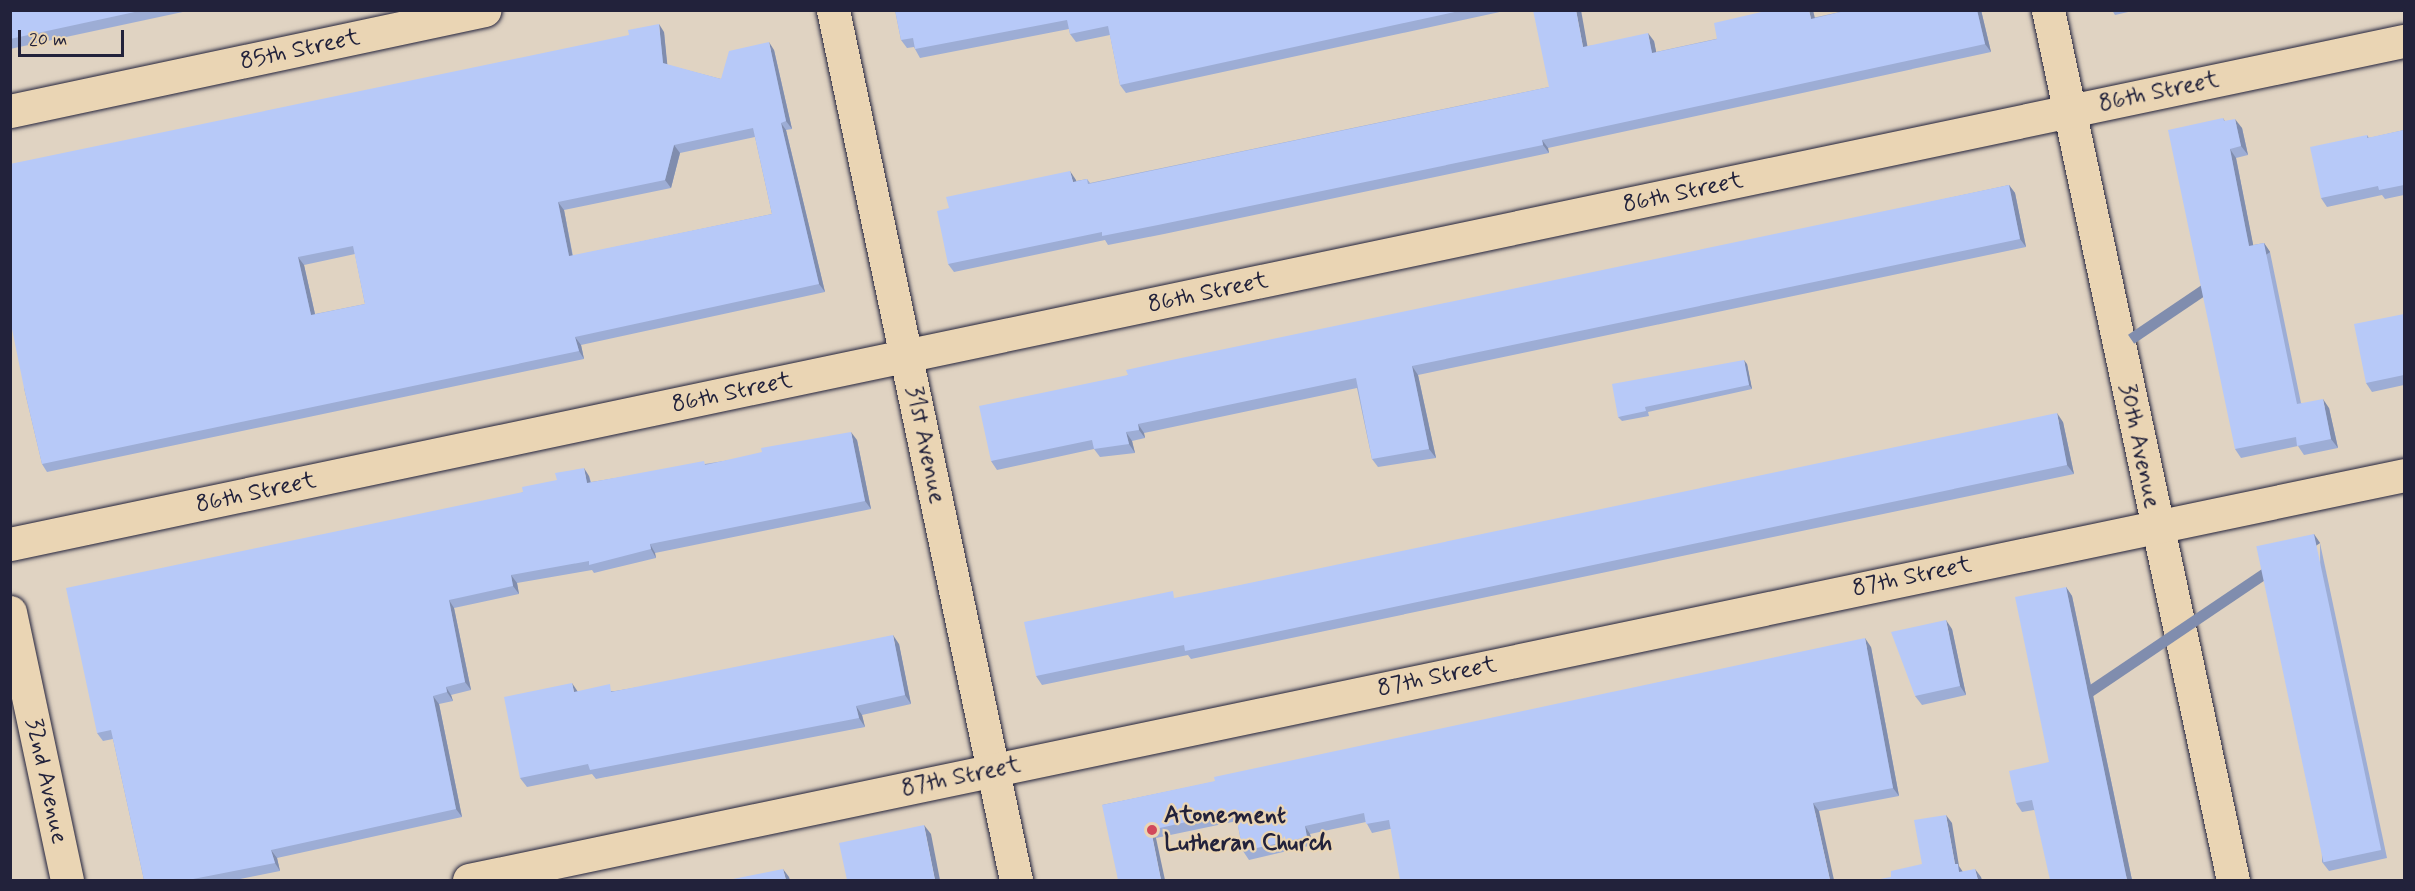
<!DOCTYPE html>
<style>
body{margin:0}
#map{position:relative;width:2415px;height:891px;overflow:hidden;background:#e0d3c2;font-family:Mynerve,sans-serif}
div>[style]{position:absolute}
.roads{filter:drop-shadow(0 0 2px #22223b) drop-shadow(0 0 2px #22223b)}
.minor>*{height:33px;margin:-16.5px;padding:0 16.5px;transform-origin:16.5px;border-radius:16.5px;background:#ead5b4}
.wall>*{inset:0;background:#9dadd5}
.shaded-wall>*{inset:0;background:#808dae;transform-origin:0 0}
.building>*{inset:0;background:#b7c9f8;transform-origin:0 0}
.dots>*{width:16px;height:16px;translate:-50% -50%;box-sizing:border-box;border:3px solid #ead5b4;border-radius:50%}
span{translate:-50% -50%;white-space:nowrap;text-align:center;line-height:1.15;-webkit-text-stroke:4.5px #ead5b4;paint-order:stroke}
.street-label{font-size:24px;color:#22223b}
.poi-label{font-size:24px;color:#22223b;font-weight:700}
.left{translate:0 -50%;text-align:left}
.frame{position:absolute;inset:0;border:12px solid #22223b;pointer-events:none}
.scale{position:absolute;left:18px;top:30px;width:106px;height:27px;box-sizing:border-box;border:3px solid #22223b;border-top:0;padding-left:8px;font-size:18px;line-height:21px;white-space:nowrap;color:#22223b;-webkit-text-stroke:4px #ead5b4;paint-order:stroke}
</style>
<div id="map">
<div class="roads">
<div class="minor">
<i style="left:833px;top:10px;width:889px;rotate:78.12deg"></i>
<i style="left:2048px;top:10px;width:889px;rotate:78deg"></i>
<i style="left:10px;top:111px;width:485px;rotate:-12deg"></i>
<i style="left:10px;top:544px;width:2446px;rotate:-11.87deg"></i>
<i style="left:10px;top:612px;width:274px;rotate:78deg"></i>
<i style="left:469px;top:880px;width:1977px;rotate:-11.82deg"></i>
</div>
</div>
<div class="wall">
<i style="clip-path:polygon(10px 10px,192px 10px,10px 49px)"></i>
<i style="clip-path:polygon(895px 10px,1509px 10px,1126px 93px,1120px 85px,1110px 35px,1076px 42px,1070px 34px,1069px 29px,920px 58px,915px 49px,914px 47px,907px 48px,901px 40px)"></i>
<i style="clip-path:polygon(1849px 10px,1981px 10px,1991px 52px,1548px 148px,1549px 153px,1164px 234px,1108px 245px,1105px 240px,954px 272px,948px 264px,1076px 180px,1076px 181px,1087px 179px,1090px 183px,1549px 87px,1588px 46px,1654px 41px,1656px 52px)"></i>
<i style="clip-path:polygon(2112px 10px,2137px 10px,2115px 15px)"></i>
<i style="clip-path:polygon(evenodd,664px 32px,667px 65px,721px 79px,774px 50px,792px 129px,786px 130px,825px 292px,581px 345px,584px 359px,47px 472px,42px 464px,24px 388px,664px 32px,755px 137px,772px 214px,573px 256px,564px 210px,671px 188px,680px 153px,755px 137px,664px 32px,355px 254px,365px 304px,315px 314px,304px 265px,355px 254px)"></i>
<i style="clip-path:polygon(2223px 118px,2225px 121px,2242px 128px,2248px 155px,2236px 158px,2253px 245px,2264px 243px,2270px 252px,2301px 403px,2329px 408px,2338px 448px,2304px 455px,2298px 446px,2241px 458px,2235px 449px)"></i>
<i style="clip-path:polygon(2404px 130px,2404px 195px,2385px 199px,2382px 195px,2327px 207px,2321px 198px,2367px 135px,2369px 138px)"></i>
<i style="clip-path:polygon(2009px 185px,2015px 193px,2026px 247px,1418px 375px,1436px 458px,1378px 467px,1372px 459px,1357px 388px,1144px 433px,1145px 438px,1132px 441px,1135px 453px,1100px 457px,1094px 449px,997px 470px,991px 461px,1128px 375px)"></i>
<i style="clip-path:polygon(2404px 314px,2404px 385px,2372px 392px,2366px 383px)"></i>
<i style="clip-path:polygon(1747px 364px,1752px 389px,1648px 412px,1649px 416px,1622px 421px,1618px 417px)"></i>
<i style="clip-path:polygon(2063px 422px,2074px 474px,1191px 659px,1188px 655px,1042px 685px,1036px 676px,1178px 598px)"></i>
<i style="clip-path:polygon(857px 440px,871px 509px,655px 553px,656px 558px,594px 573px,592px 570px,517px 583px,519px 594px,454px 608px,471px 690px,451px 695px,453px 701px,439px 704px,462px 817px,277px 858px,280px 871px,235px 880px,144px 880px,113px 739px,103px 741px,97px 733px,523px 492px,589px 476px,591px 482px)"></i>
<i style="clip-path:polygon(2320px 543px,2387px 858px,2329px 871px,2322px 862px)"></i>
<i style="clip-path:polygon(2066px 587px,2072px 596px,2132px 880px,2034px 810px,2022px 812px,2016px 803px,2049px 762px)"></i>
<i style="clip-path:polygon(1952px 629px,1966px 695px,1922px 705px,1915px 696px)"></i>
<i style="clip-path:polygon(899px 644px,911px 704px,862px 715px,865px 727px,596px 779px,592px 774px,527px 787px,520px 778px,578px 691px,615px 691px)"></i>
<i style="clip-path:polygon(1871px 647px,1899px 796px,1819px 811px,1390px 829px,1372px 833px,1366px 822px,1310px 834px,1313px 845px,1249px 860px,1243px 851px,1237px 821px,1156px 838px,1102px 805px)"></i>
</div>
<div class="shaded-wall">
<i style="clip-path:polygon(1576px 10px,1581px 10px,1589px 55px,1583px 47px)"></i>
<i style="clip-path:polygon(1809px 10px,1813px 10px,1817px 27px,1811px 19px)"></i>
<i style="clip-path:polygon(1977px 10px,1981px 10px,1991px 52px,1985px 44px)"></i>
<i style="clip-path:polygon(659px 24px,664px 32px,668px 71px,663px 63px)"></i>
<i style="clip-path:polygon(1648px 33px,1654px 41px,1658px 61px,1652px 53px)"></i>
<i style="clip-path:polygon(769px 42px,774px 50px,792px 129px,786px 121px)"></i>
<i style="clip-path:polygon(2235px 119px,2242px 128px,2248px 155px,2241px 146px)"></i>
<i style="clip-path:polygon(781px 123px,786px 130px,825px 292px,819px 284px)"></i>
<i style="clip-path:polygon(1542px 140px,1548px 148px,1549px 153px,1543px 145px)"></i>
<i style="clip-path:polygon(674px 145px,680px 153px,671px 188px,665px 180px)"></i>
<i style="clip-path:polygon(2230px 149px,2236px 158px,2255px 254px,2249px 246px)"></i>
<i style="clip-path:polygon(1070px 171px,1076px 180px,1078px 191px,1073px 182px)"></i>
<i style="clip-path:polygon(2009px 185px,2015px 193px,2026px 247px,2020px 239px)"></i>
<i style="clip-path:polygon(558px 202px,564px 210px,574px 264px,569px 256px)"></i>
<i style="left:2264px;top:243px;width:11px;height:164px;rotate:56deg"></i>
<i style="clip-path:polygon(298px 257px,304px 265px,317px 323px,311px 315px)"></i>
<i style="clip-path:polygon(575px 337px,581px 345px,584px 359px,579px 351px)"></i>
<i style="clip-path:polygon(1744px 360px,1747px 364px,1752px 389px,1749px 385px)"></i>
<i style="clip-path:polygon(1412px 366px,1418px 375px,1436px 458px,1429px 449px)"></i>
<i style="clip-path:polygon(2323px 399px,2329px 408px,2338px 448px,2331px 439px)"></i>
<i style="clip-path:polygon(2057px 413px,2063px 422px,2074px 474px,2067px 465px)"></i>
<i style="clip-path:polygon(1138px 424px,1144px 433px,1145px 438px,1139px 430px)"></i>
<i style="clip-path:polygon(851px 432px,857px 440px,871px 509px,865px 501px)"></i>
<i style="clip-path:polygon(1126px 432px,1132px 441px,1135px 453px,1129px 444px)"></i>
<i style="clip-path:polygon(584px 468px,589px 476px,592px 491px,587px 483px)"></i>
<i style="left:2314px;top:534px;width:11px;height:323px;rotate:56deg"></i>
<i style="clip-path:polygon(650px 544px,655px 553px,656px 558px,651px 549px)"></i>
<i style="clip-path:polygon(511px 575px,517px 583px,519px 594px,513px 586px)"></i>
<i style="clip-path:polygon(2066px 587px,2072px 596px,2132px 880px,2127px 880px)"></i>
<i style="clip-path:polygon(449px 600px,454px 608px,471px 690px,465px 682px)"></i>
<i style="clip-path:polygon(1946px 620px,1952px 629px,1966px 695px,1960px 686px)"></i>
<i style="clip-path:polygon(893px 635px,899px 644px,911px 704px,905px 695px)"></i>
<i style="clip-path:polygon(1865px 638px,1871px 647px,1899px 796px,1893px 788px)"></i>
<i style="clip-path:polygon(572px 683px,578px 692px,574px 692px)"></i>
<i style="clip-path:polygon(446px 687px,451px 695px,453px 701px,447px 692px)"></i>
<i style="clip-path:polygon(433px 696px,439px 704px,462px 817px,456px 809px)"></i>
<i style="clip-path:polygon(856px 706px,862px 715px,865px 727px,859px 718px)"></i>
<i style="clip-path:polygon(1813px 803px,1819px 811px,1834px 880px,1830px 880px)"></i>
<i style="clip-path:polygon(1946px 815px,1952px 823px,1959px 866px,1963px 872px,1959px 872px,1955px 864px)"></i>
<i style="clip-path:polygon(924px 825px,931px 834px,940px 880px,935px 880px)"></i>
<i style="clip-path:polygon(1305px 826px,1310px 834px,1313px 845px,1307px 837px)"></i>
<i style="clip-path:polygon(1151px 830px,1156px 838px,1165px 880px,1161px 880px)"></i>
<i style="clip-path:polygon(271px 850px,277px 858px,280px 871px,275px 863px)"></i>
<i style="clip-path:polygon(783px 869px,789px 877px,790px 880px,786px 880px)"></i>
<i style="clip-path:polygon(1975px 869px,1981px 877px,1982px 880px,1978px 880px)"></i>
</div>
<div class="building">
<i style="clip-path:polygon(10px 10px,144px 10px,10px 39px)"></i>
<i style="clip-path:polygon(895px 10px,1464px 10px,1120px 85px,1108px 26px,1070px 34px,1067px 20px,915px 49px,913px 38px,901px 40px)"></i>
<i style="clip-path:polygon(1533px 10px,1576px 10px,1583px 47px,1648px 33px,1652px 53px,1717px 39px,1714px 23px,1770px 10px,1809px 10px,1811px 19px,1849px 10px,1977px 10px,1985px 44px,1542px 140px,1543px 145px,1158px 225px,1102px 236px,1102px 232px,948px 264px,937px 211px,949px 208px,946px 197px,1070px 171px,1073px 182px,1087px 179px,1088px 184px,1549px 87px)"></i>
<i style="clip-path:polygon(evenodd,659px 24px,663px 63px,721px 79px,729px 51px,769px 42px,786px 121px,781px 123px,819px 284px,575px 337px,579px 351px,42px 464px,24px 388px,10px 319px,10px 164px,629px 35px,628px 30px,659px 24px,753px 128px,772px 214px,569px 256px,558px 202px,665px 180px,674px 145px,753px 128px,659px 24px,353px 246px,365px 304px,311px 315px,298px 257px,353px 246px)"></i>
<i style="clip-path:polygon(2223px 118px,2224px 121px,2235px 119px,2241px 146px,2230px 149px,2249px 246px,2264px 243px,2297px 404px,2323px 399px,2331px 439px,2297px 446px,2296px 437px,2235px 449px,2168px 130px)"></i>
<i style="clip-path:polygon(2404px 130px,2404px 185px,2379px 190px,2378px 186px,2321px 198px,2310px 147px,2367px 135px,2367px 138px)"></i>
<i style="clip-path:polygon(2009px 185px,2020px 239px,1412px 366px,1429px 449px,1372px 459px,1356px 378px,1138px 424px,1139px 430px,1126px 432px,1129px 444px,1094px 449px,1092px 440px,991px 461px,979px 406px,1128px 375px,1126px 370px,1167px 361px)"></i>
<i style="clip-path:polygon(2404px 314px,2404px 375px,2366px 383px,2354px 324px)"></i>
<i style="clip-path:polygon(1744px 360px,1749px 385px,1645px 407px,1646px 411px,1618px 417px,1612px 384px)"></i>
<i style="clip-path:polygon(2057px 413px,2067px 465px,1219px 644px,1185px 651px,1184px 645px,1036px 676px,1024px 622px,1173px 591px,1174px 598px,1240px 585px)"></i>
<i style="clip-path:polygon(851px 432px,865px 501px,650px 544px,651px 549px,589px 565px,589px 561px,511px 575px,513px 586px,449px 600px,465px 682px,446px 687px,447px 692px,433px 696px,456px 809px,271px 850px,275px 863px,188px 880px,144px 880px,111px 730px,97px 733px,66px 588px,523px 492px,522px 487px,557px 480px,555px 473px,584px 468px,587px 483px,704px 461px,705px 465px,762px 452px,761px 448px)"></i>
<i style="left:2314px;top:534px;width:323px;height:59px;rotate:78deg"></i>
<i style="clip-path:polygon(2066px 587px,2127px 880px,2050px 880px,2032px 800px,2016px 803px,2009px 771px,2049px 762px,2015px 597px)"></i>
<i style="clip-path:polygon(1946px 620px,1960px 686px,1915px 696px,1891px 632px)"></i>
<i style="clip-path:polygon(893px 635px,905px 695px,856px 706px,859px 718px,590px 770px,588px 764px,520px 778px,504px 697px,572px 683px,574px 692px,610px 684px,611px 692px)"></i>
<i style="clip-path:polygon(1865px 638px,1893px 788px,1813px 803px,1830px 880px,1400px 880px,1389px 820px,1366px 824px,1364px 813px,1305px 826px,1307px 837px,1243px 851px,1235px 811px,1151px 830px,1161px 880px,1118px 880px,1102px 805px,1215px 781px,1214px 777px)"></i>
<i style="clip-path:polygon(1946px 815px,1955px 864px,1958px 864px,1959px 872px,1975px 869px,1978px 880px,1875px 880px,1891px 877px,1891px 871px,1922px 864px,1914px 820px)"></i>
<i style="clip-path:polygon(924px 825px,935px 880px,847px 880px,839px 843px)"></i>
<i style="clip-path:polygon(783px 869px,786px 880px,728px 880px)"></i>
</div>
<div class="dots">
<i style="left:1152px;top:830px;background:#d1495b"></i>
</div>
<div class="street-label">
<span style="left:300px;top:50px;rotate:-12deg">85th Street</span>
<span style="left:2159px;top:92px;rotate:-12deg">86th Street</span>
<span style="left:1683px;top:193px;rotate:-12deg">86th Street</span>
<span style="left:1208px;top:293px;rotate:-12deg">86th Street</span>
<span style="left:732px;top:393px;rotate:-12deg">86th Street</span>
<span style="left:925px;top:445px;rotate:78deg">31st Avenue</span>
<span style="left:2139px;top:446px;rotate:78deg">30th Avenue</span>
<span style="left:256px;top:493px;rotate:-12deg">86th Street</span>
<span style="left:1912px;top:577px;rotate:-12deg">87th Street</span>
<span style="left:1437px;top:677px;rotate:-12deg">87th Street</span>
<span style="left:961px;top:777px;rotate:-12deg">87th Street</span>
<span style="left:46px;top:781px;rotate:78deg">32nd Avenue</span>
</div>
<div class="poi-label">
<span class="left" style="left:1164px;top:830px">Atonement<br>Lutheran Church</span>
</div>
<div class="frame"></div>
<div class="scale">20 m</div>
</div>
